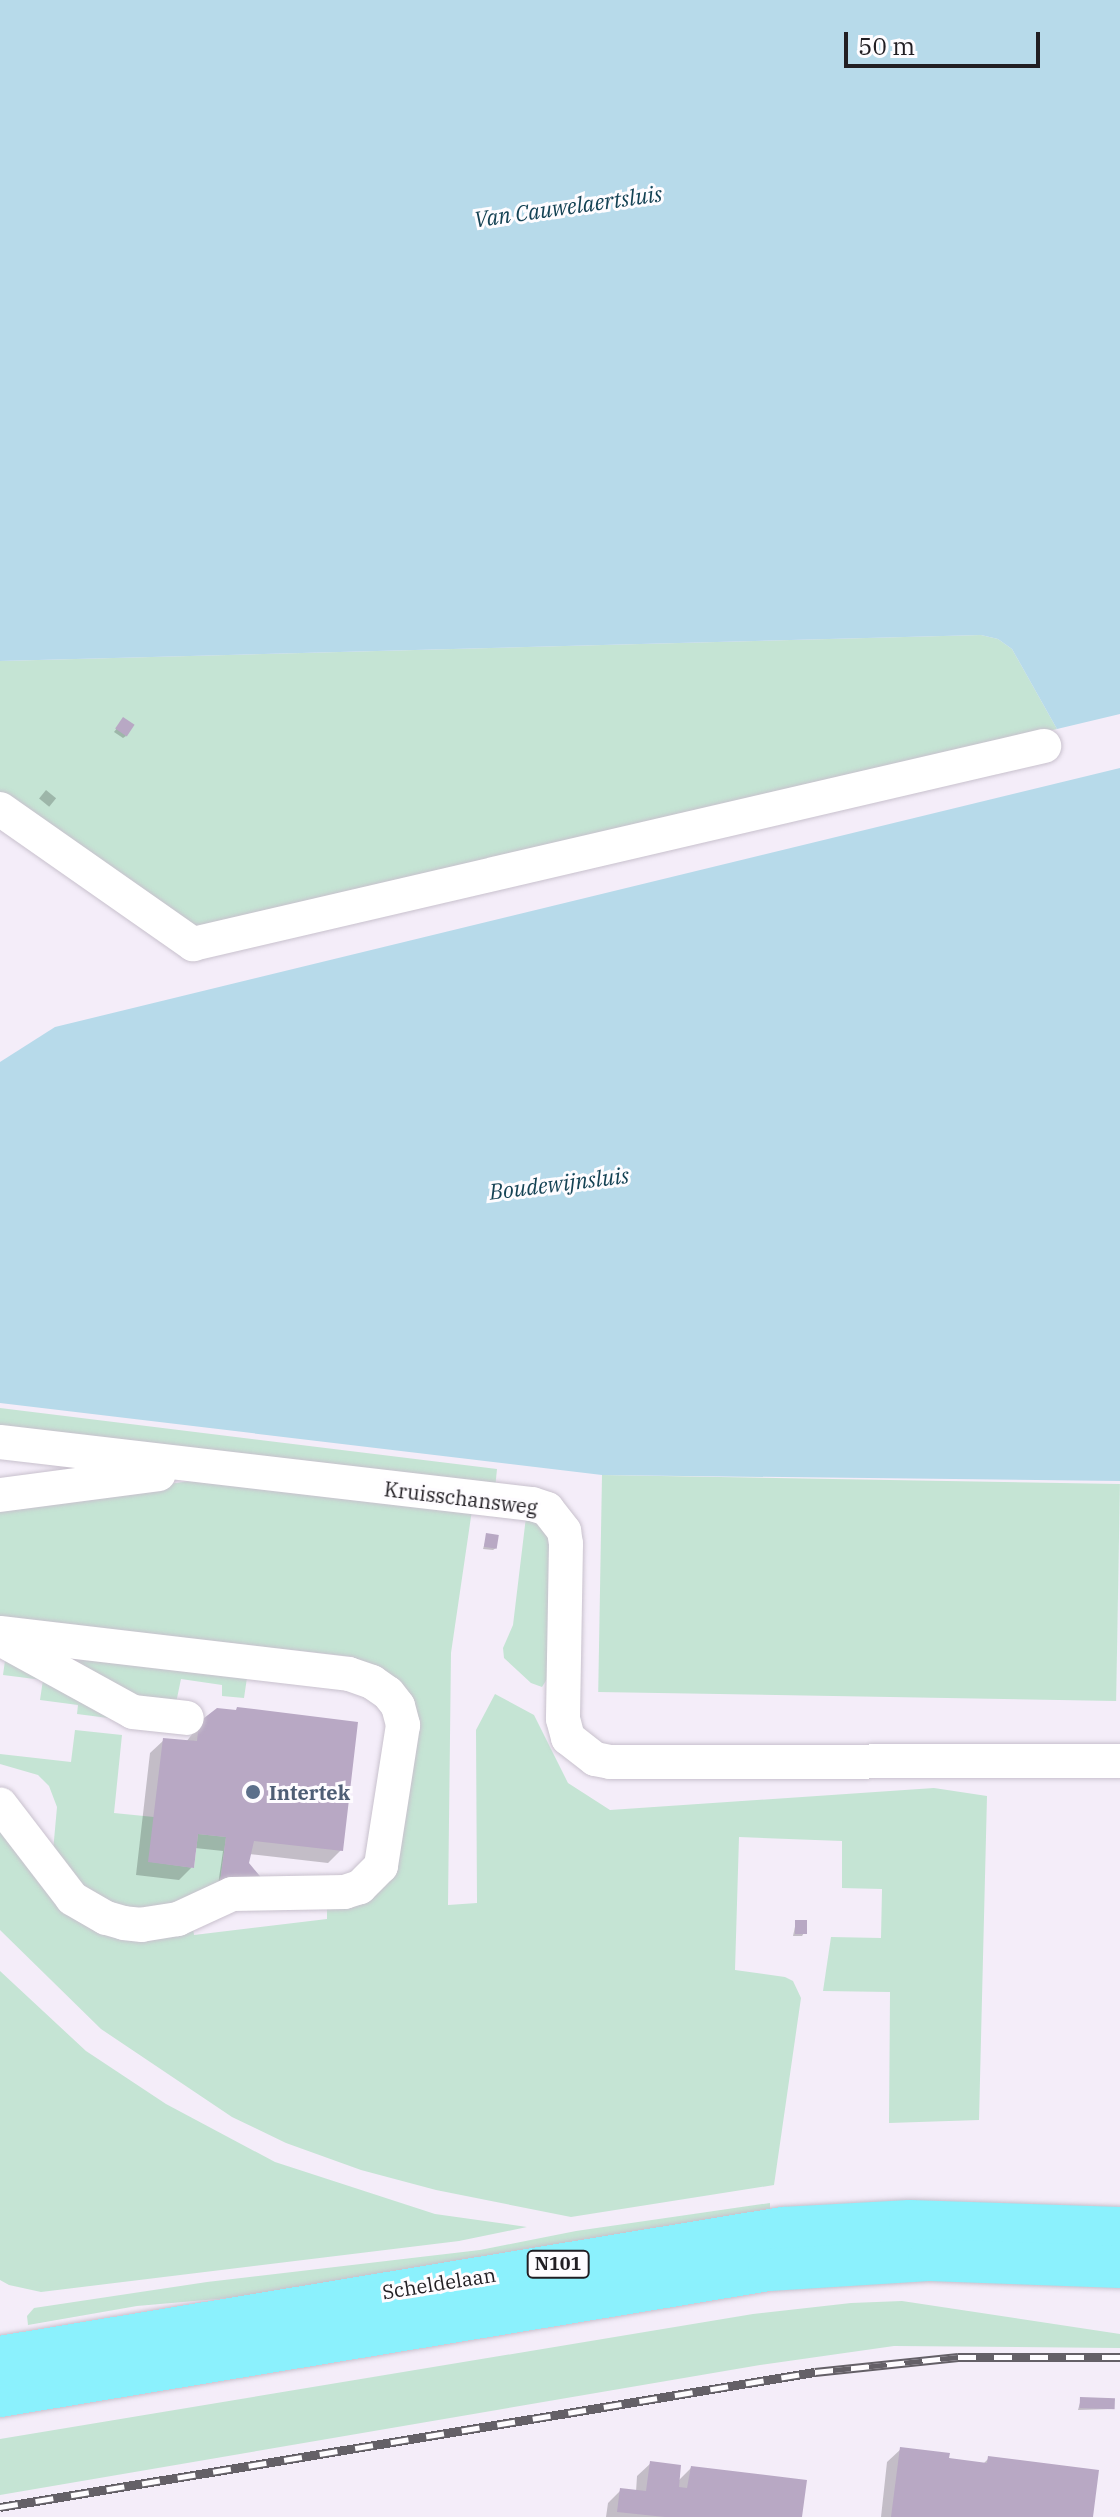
<!DOCTYPE html>
<style>
body{margin:0}
#map{position:relative;width:1120px;height:2517px;overflow:hidden;background:#f4edf9;font-family:"IBM Plex Serif",serif}
div>[style]{position:absolute}
.green>*{inset:0;background:#c5e4d4;transform-origin:0 0}
.water>*{inset:0;background:#b7daea}
.shadow>*{inset:0;background:#0003;transform-origin:0 0}
.building>*{inset:0;background:#b8a8c4;transform-origin:0 0}
.roads{filter:drop-shadow(0 0 2px #c8c1cd) drop-shadow(0 0 2px #c8c1cd)}
.minor>*{height:34px;margin:-17px;padding:0 17px;transform-origin:17px;border-radius:17px;background:#fff}
.major>*{height:42px;margin:-21px;padding:0 21px;transform-origin:21px;border-radius:21px;background:#8bf1fd}
.rail>*{height:9px;margin-top:-4.5px;transform-origin:0;background:repeating-linear-gradient(90deg,#fefcff 0 18px,#646067 0 36px);box-sizing:border-box;border-block:2px solid #646067}
.dots>*{width:22px;height:22px;translate:-50% -50%;box-sizing:border-box;border:4px solid #fefcff;border-radius:50%}
span{translate:-50% -50%;white-space:nowrap;text-align:center;line-height:1.15;-webkit-text-stroke:6px #fefcff;paint-order:stroke}
.shield-label span{padding:2px 6px;background:#fefcff;border:2px solid;border-radius:6px;-webkit-text-stroke-width:0}
.shield-label{font-size:18px;color:#211e23;font-weight:700}
.street-label{font-size:20px;color:#211e23}
.service-label{font-size:20px;color:#4e5e75;font-weight:700}
.left{translate:0 -50%;text-align:left}
.water-label{font-size:22px;color:#144254;font-style:italic}
.scale{position:absolute;left:844px;top:32px;width:196px;height:36px;box-sizing:border-box;border:4px solid #211e23;border-top:0;padding-left:10px;font-size:24px;line-height:28px;white-space:nowrap;color:#211e23;-webkit-text-stroke:6px #fefcff;paint-order:stroke}
</style>
<div id="map">
<div class="green">
<i style="clip-path:polygon(981px 635px,998px 639px,1012px 649px,1057px 729px,197px 933px,0 797px,0 661px)"></i>
<i style="clip-path:polygon(0 1408px,497px 1469px,495px 1489px,0 1432px)"></i>
<i style="left:602px;top:1475px;width:518px;height:217px;rotate:1deg"></i>
<i style="clip-path:polygon(204px 1479px,472px 1510px,451px 1653px,448px 1905px,477px 1903px,476px 1730px,495px 1694px,534px 1715px,568px 1783px,610px 1810px,934px 1788px,987px 1796px,979px 2120px,889px 2123px,890px 1992px,823px 1991px,831px 1937px,881px 1938px,882px 1889px,842px 1888px,842px 1841px,739px 1837px,735px 1970px,785px 1977px,793px 1981px,801px 1998px,774px 2185px,571px 2217px,436px 2190px,361px 2170px,286px 2143px,232px 2117px,101px 2029px,0 1930px,0 1819px,66px 1905px,192px 1921px,194px 1935px,327px 1919px,327px 1905px,372px 1892px,413px 1733px,354px 1666px,354px 1657px,0 1617px,0 1508px)"></i>
<i style="clip-path:polygon(526px 1517px,535px 1519px,552px 1535px,549px 1676px,542px 1687px,531px 1683px,504px 1658px,503px 1648px,513px 1625px)"></i>
<i style="clip-path:polygon(6px 1653px,124px 1720px,77px 1714px,78px 1705px,40px 1700px,43px 1680px,3px 1675px)"></i>
<i style="clip-path:polygon(52px 1655px,248px 1671px,244px 1698px,222px 1696px,222px 1685px,181px 1679px,176px 1703px,143px 1700px)"></i>
<i style="clip-path:polygon(75px 1730px,122px 1735px,114px 1813px,154px 1817px,152px 1862px,194px 1868px,198px 1834px,226px 1837px,220px 1883px,156px 1911px,119px 1907px,84px 1891px,53px 1851px,57px 1807px,49px 1786px,38px 1775px,0 1764px,0 1754px,71px 1762px)"></i>
<i style="clip-path:polygon(0 1971px,86px 2051px,166px 2104px,275px 2162px,435px 2214px,527px 2227px,459px 2241px,41px 2292px,9px 2285px,0 2280px)"></i>
<i style="clip-path:polygon(770px 2203px,770px 2211px,252px 2296px,137px 2306px,28px 2325px,27px 2316px,34px 2308px,207px 2282px,480px 2250px,576px 2231px)"></i>
<i style="clip-path:polygon(902px 2301px,1120px 2334px,1120px 2348px,894px 2346px,760px 2365px,0 2495px,0 2439px,753px 2314px,851px 2303px)"></i>
</div>
<div class="water">
<i style="clip-path:polygon(0 0,1120px 0,1120px 714px,1057px 729px,1012px 649px,998px 639px,981px 635px,0 661px)"></i>
<i style="clip-path:polygon(1120px 768px,1120px 1481px,602px 1475px,0 1403px,0 1062px,55px 1027px)"></i>
</div>
<div class="shadow">
<i style="clip-path:polygon(121px 723px,126px 736px,123px 738px,114px 732px)"></i>
<i style="left:46px;top:790px;width:13px;height:11px;rotate:39deg"></i>
<i style="clip-path:polygon(487px 1536px,496px 1548px,493px 1550px,483px 1549px)"></i>
<i style="clip-path:polygon(200px 1724px,341px 1850px,328px 1863px,249px 1854px,218px 1885px,223px 1851px,195px 1848px,192px 1867px,179px 1880px,136px 1875px,150px 1753px,164px 1740px,186px 1742px)"></i>
<i style="clip-path:polygon(796px 1922px,804px 1933px,802px 1936px,793px 1936px)"></i>
<i style="clip-path:polygon(1081px 2399px,1112px 2409px,1078px 2410px)"></i>
<i style="clip-path:polygon(901px 2449px,982px 2465px,989px 2458px,1091px 2517px,881px 2517px,887px 2462px)"></i>
<i style="clip-path:polygon(651px 2463px,678px 2481px,691px 2468px,800px 2517px,606px 2517px,608px 2503px,621px 2490px,636px 2492px,637px 2476px)"></i>
</div>
<div class="building">
<i style="left:123px;top:717px;width:14px;height:14px;rotate:34deg"></i>
<i style="left:486px;top:1533px;width:13px;height:14px;rotate:9deg"></i>
<i style="clip-path:polygon(237px 1707px,358px 1722px,343px 1851px,254px 1841px,249px 1863px,264px 1881px,220px 1883px,226px 1837px,198px 1834px,194px 1868px,148px 1862px,163px 1738px,197px 1741px,199px 1722px,217px 1708px,236px 1710px)"></i>
<i style="left:795px;top:1920px;width:12px;height:14px"></i>
<i style="left:1080px;top:2397px;width:35px;height:11px;rotate:2deg"></i>
<i style="clip-path:polygon(900px 2447px,950px 2453px,949px 2458px,987px 2463px,988px 2456px,1099px 2470px,1093px 2517px,891px 2517px)"></i>
<i style="clip-path:polygon(650px 2461px,681px 2465px,679px 2487px,687px 2488px,691px 2466px,807px 2480px,802px 2517px,665px 2517px,617px 2512px,620px 2488px,646px 2491px)"></i>
</div>
<div class="roads">
<div class="minor">
<i style="left:0;top:809px;width:236px;rotate:35deg"></i>
<i style="left:193px;top:944px;width:874px;rotate:-13.1deg"></i>
<i style="left:0;top:1442px;width:536px;rotate:6.65deg"></i>
<i style="left:532px;top:1504px;width:16px;rotate:18deg"></i>
<i style="left:547px;top:1509px;width:28px;rotate:52deg"></i>
<i style="left:564px;top:1531px;width:13px;rotate:81deg"></i>
<i style="left:566px;top:1544px;width:175px;rotate:91deg"></i>
<i style="left:563px;top:1719px;width:20px;rotate:75deg"></i>
<i style="left:568px;top:1738px;width:34px;rotate:38deg"></i>
<i style="left:595px;top:1759px;width:15px;rotate:11deg"></i>
<i style="left:610px;top:1762px;width:510px;rotate:-0.11deg"></i>
<i style="left:0;top:1495px;width:160px;rotate:-7.5deg"></i>
<i style="left:0;top:1633px;width:351px;rotate:6.7deg"></i>
<i style="left:349px;top:1674px;width:24px;rotate:19deg"></i>
<i style="left:372px;top:1682px;width:19px;rotate:35deg"></i>
<i style="left:388px;top:1693px;width:16px;rotate:52deg"></i>
<i style="left:398px;top:1706px;width:20px;rotate:75deg"></i>
<i style="left:403px;top:1725px;width:143px;rotate:98.9deg"></i>
<i style="left:381px;top:1866px;width:30px;rotate:135deg"></i>
<i style="left:360px;top:1887px;width:16px;rotate:162deg"></i>
<i style="left:345px;top:1892px;width:113px;rotate:179deg"></i>
<i style="left:232px;top:1894px;width:60px;rotate:155.2deg"></i>
<i style="left:178px;top:1919px;width:36px;rotate:171deg"></i>
<i style="left:142px;top:1925px;width:18px;rotate:-174deg"></i>
<i style="left:124px;top:1923px;width:19px;rotate:-164deg"></i>
<i style="left:106px;top:1918px;width:39px;rotate:-150deg"></i>
<i style="left:72px;top:1898px;width:118px;rotate:-127.5deg"></i>
<i style="left:4px;top:1641px;width:147px;rotate:28.8deg"></i>
<i style="left:133px;top:1712px;width:54px;rotate:6.3deg"></i>
</div>
<div class="major">
<i style="left:0;top:2357px;width:794px;rotate:-9.36deg"></i>
<i style="left:783px;top:2228px;width:127px;rotate:-3.2deg"></i>
<i style="left:910px;top:2221px;width:210px;rotate:1.9deg"></i>
<i style="left:0;top:2396px;width:779px;rotate:-9.31deg"></i>
<i style="left:769px;top:2270px;width:160px;rotate:-3.6deg"></i>
<i style="left:929px;top:2260px;width:191px;rotate:2.1deg"></i>
</div>
</div>
<div class="rail">
<i style="left:0;top:2507px;width:826px;rotate:-9.41deg"></i>
<i style="left:815px;top:2372px;width:144px;rotate:-6deg"></i>
<i style="left:958px;top:2357px;width:162px"></i>
</div>
<div class="dots">
<i style="left:253px;top:1792px;background:#5c6f8a"></i>
</div>
<div class="shield-label">
<span style="left:558px;top:2264px">N101</span>
</div>
<div class="street-label">
<span style="left:461px;top:1498px;rotate:7deg">Kruisschansweg</span>
<span style="left:439px;top:2283px;rotate:-9deg">Scheldelaan</span>
</div>
<div class="service-label">
<span class="left" style="left:269px;top:1792px">Intertek</span>
</div>
<div class="water-label">
<span style="left:568px;top:206px;rotate:-8deg">Van Cauwelaertsluis</span>
<span style="left:559px;top:1183px;rotate:-7deg">Boudewijnsluis</span>
</div>
<div class="scale">50 m</div>
</div>
